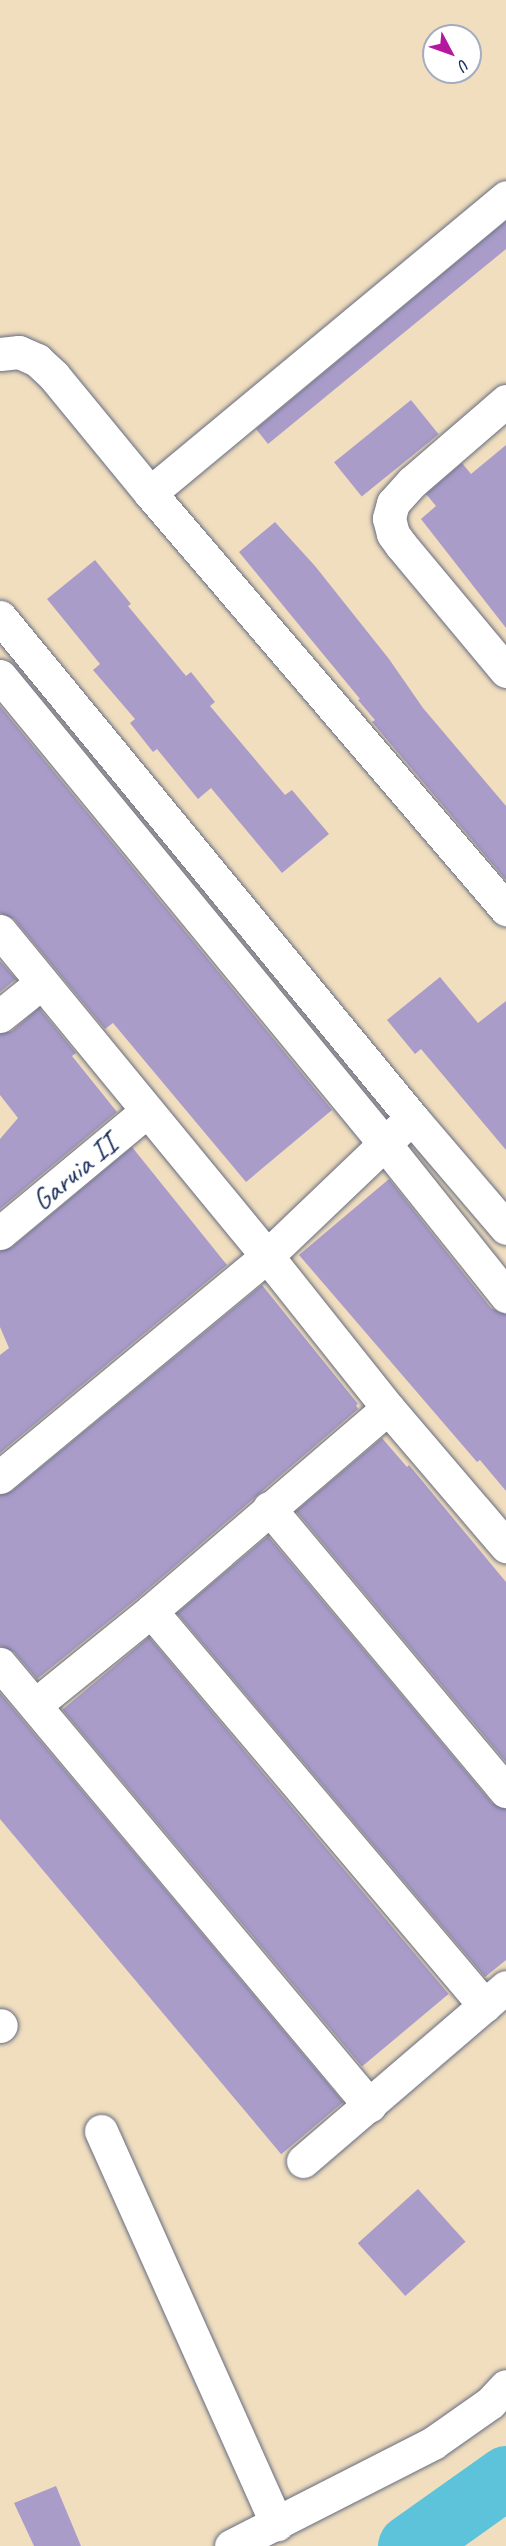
<!DOCTYPE html>
<style>
body{margin:0}
#map{position:relative;width:506px;height:2546px;overflow:hidden;background:#f0debe;font-family:Caveat,sans-serif}
div>[style]{position:absolute}
.river>*{height:63px;margin:-31.5px;padding:0 31.5px;transform-origin:31.5px;border-radius:31.5px;background:#5dc3da}
.building>*{inset:0;background:#aa9cc9;transform-origin:0 0}
.roads{filter:drop-shadow(0 0 2px #666c80) drop-shadow(0 0 2px #666c80)}
.minor>*{height:33px;margin:-16.5px;padding:0 16.5px;transform-origin:16.5px;border-radius:16.5px;background:#fff}
span{translate:-50% -50%;white-space:nowrap;text-align:center;line-height:1.15;-webkit-text-stroke:4.5px #fff;paint-order:stroke}
.street-label{font-size:30px;color:#1b2f5e}
.north{position:absolute;left:422px;top:24px;width:60px;height:60px;box-sizing:border-box;background:#fff;border:2px solid #a4acbf;border-radius:50%;rotate:131deg;font-size:16px;font-weight:700;line-height:24px;text-align:center;color:#1b2f5e}
.north::after{content:'';display:block;margin:auto;width:21px;height:27px;background:#b5179e;clip-path:polygon(50% 0,100% 100%,50% 72%,0 100%)}
</style>
<div id="map">
<div class="river">
<i style="left:409px;top:2546px;width:119px;rotate:-35.4deg"></i>
</div>
<div class="building">
<i style="clip-path:polygon(506px 221px,506px 249px,268px 444px,256px 429px)"></i>
<i style="left:411px;top:400px;width:44px;height:99px;rotate:51deg"></i>
<i style="clip-path:polygon(506px 445px,506px 628px,421px 519px,436px 506px,426px 494px,462px 463px,471px 474px)"></i>
<i style="clip-path:polygon(275px 522px,315px 566px,389px 659px,423px 708px,506px 806px,506px 880px,372px 722px,375px 720px,358px 700px,360px 699px,239px 552px)"></i>
<i style="clip-path:polygon(95px 560px,131px 604px,128px 606px,186px 676px,191px 672px,215px 702px,210px 706px,285px 795px,292px 790px,329px 834px,282px 873px,211px 788px,198px 799px,157px 749px,153px 752px,130px 723px,135px 719px,93px 670px,100px 664px,47px 599px)"></i>
<i style="clip-path:polygon(0 706px,332px 1110px,246px 1182px,113px 1023px,105px 1029px,14px 919px,0 913px)"></i>
<i style="clip-path:polygon(0 961px,16px 979px,0 992px)"></i>
<i style="clip-path:polygon(440px 977px,478px 1023px,506px 1001px,506px 1150px,421px 1049px,415px 1054px,387px 1020px)"></i>
<i style="clip-path:polygon(39px 1008px,76px 1053px,72px 1056px,117px 1112px,0 1209px,0 1139px,18px 1118px,0 1095px,0 1034px,12px 1031px)"></i>
<i style="clip-path:polygon(132px 1147px,227px 1265px,0 1453px,0 1355px,9px 1348px,0 1327px,0 1251px,12px 1247px)"></i>
<i style="clip-path:polygon(389px 1179px,491px 1308px,506px 1314px,506px 1491px,480px 1460px,477px 1462px,299px 1255px)"></i>
<i style="clip-path:polygon(262px 1285px,358px 1404px,356px 1405px,358px 1409px,139px 1597px,37px 1679px,14px 1652px,0 1646px,0 1495px,12px 1491px)"></i>
<i style="clip-path:polygon(382px 1438px,407px 1467px,409px 1465px,506px 1582px,506px 1762px,296px 1511px)"></i>
<i style="clip-path:polygon(268px 1536px,492px 1803px,506px 1809px,506px 1960px,485px 1977px,177px 1613px)"></i>
<i style="left:149px;top:1637px;width:466px;height:113px;rotate:50deg"></i>
<i style="left:0;top:1693px;width:534px;height:81px;rotate:50deg"></i>
<i style="left:418px;top:2189px;width:71px;height:81px;rotate:48deg"></i>
<i style="clip-path:polygon(56px 2486px,81px 2546px,34px 2546px,14px 2503px)"></i>
</div>
<div class="roads">
<div class="minor">
<i style="left:0;top:354px;width:19px;rotate:-6deg"></i>
<i style="left:19px;top:352px;width:20px;rotate:24deg"></i>
<i style="left:37px;top:360px;width:23px;rotate:43deg"></i>
<i style="left:54px;top:376px;width:151px;rotate:50.6deg"></i>
<i style="left:150px;top:493px;width:548px;rotate:49.44deg"></i>
<i style="left:506px;top:401px;width:124px;rotate:139.2deg"></i>
<i style="left:412px;top:482px;width:28px;rotate:132deg"></i>
<i style="left:393px;top:503px;width:16px;rotate:105deg"></i>
<i style="left:389px;top:518px;width:16px;rotate:76deg"></i>
<i style="left:393px;top:534px;width:14px;rotate:54deg"></i>
<i style="left:401px;top:545px;width:164px;rotate:50.2deg"></i>
<i style="left:150px;top:493px;width:463px;rotate:-39.7deg"></i>
<i style="left:0;top:617px;width:650px;rotate:50.56deg"></i>
<i style="left:413px;top:1119px;width:143px;rotate:49.5deg"></i>
<i style="left:0;top:676px;width:605px;rotate:50.57deg"></i>
<i style="left:384px;top:1143px;width:196px;rotate:51.4deg"></i>
<i style="left:0;top:931px;width:421px;rotate:50.6deg"></i>
<i style="left:267px;top:1256px;width:194px;rotate:51.5deg"></i>
<i style="left:388px;top:1408px;width:182px;rotate:49.5deg"></i>
<i style="left:0;top:1016px;width:53px;rotate:-38.8deg"></i>
<i style="left:0;top:1233px;width:191px;rotate:-39.7deg"></i>
<i style="left:0;top:1477px;width:347px;rotate:-39.6deg"></i>
<i style="left:267px;top:1256px;width:185px;rotate:-43.7deg"></i>
<i style="left:269px;top:1508px;width:369px;rotate:50.1deg"></i>
<i style="left:151px;top:1611px;width:517px;rotate:49.78deg"></i>
<i style="left:0;top:1664px;width:576px;rotate:50.07deg"></i>
<i style="left:35px;top:1705px;width:149px;rotate:-39deg"></i>
<i style="left:151px;top:1611px;width:312px;rotate:-40.6deg"></i>
<i style="left:0;top:2026px;width:1px;rotate:-45deg"></i>
<i style="left:101px;top:2131px;width:431px;rotate:65.9deg"></i>
<i style="left:303px;top:2161px;width:267px;rotate:-40.6deg"></i>
<i style="left:231px;top:2546px;width:227px;rotate:-27deg"></i>
<i style="left:433px;top:2443px;width:70px;rotate:-35.1deg"></i>
<i style="left:490px;top:2403px;width:23px;rotate:-47deg"></i>
</div>
</div>
<div class="street-label">
<span style="left:74px;top:1172px;rotate:-40deg">Garuia II</span>
</div>
<div class="north">U</div>
</div>
